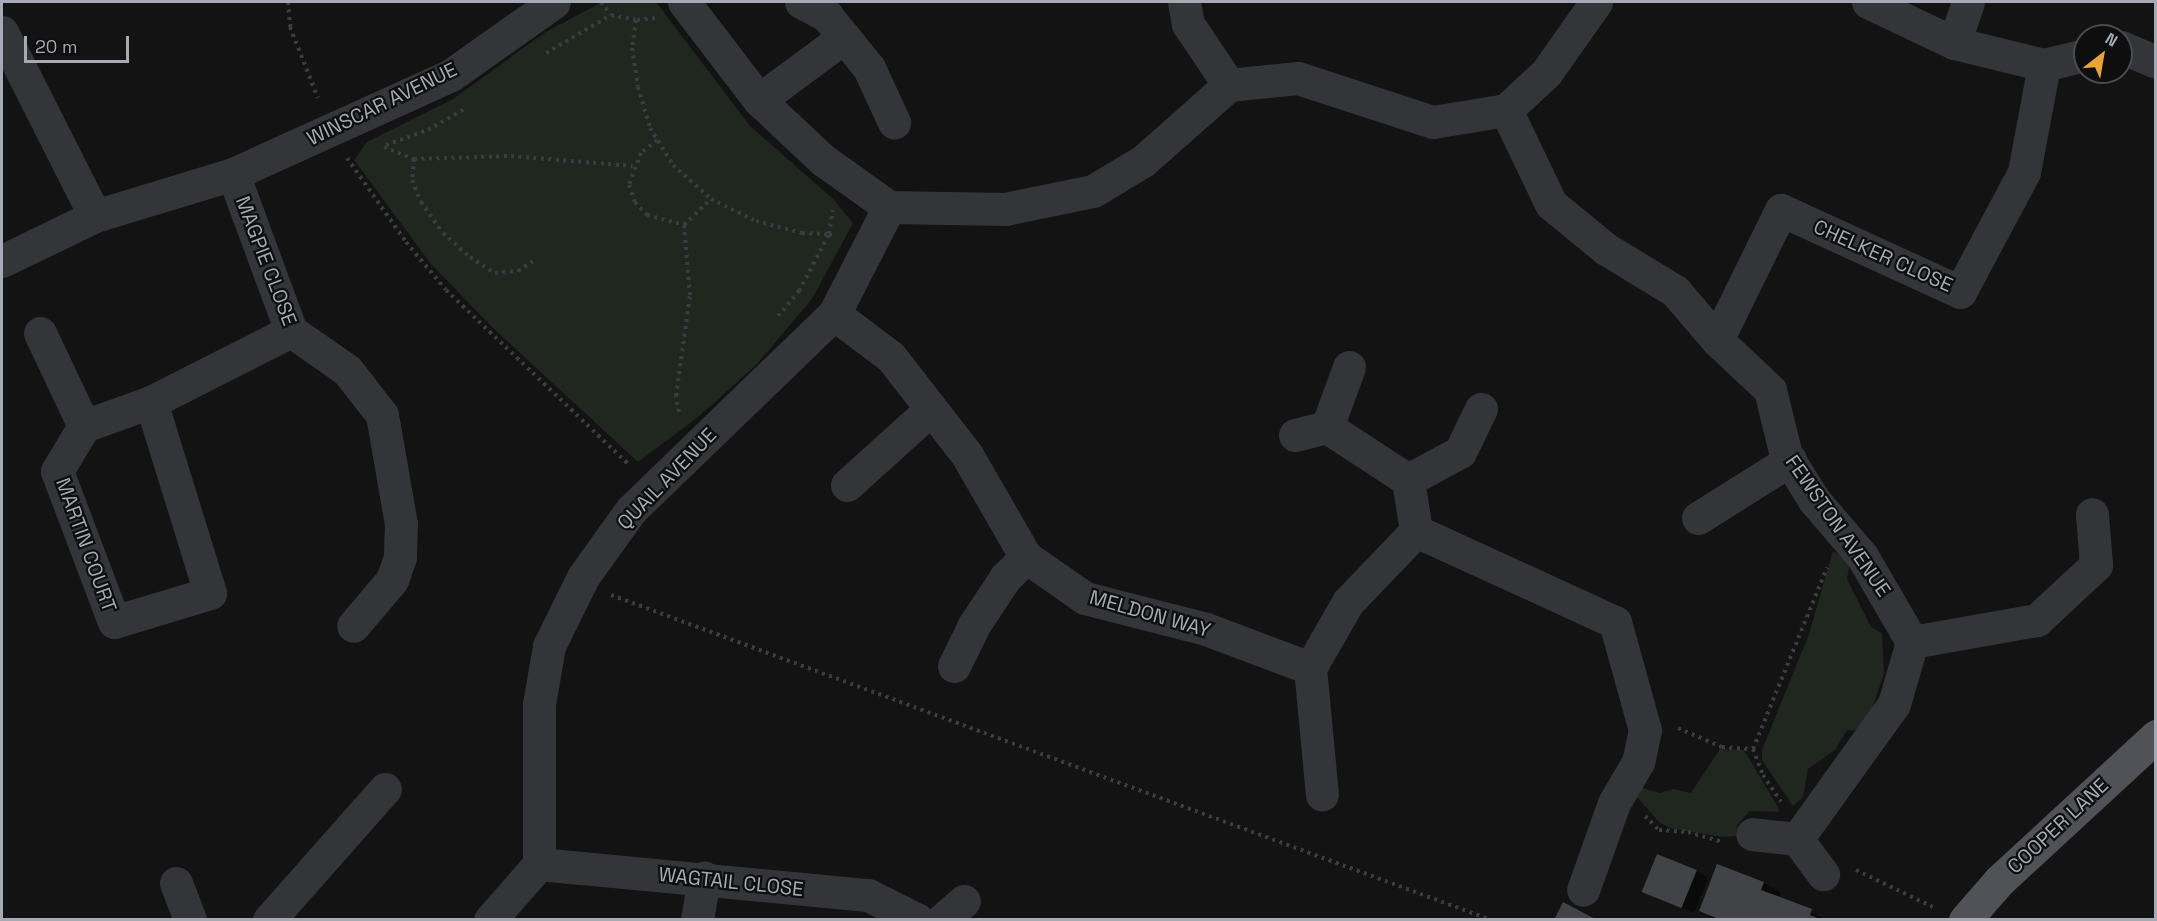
<!DOCTYPE html>
<style>
body{margin:0}
#map{position:relative;width:2157px;height:921px;overflow:hidden;background:#131314;font-family:"Space Grotesk",sans-serif}
div>[style]{position:absolute}
.green>*{inset:0;background:#1f271f}
.shadow>*{inset:0;background:#0007}
.building>*{inset:0;background:#424347;transform-origin:0 0}
.path>*{height:4px;margin-top:-2px;transform-origin:0;background:repeating-linear-gradient(90deg,#3a3c40 0 3px,transparent 0 7.5px)}
.minor>*{height:33px;margin:-16.5px;padding:0 16.5px;transform-origin:16.5px;border-radius:16.5px;background:#343539}
.major>*{height:33px;margin:-16.5px;padding:0 16.5px;transform-origin:16.5px;border-radius:16.5px;background:#505258}
span{translate:-50% -50%;white-space:nowrap;text-align:center;line-height:1.15;-webkit-text-stroke:4.5px #0e0e0f;paint-order:stroke}
.street-label{font-size:20px;color:#a5aab4}
.frame{position:absolute;inset:0;border:3px solid #a5aab4;pointer-events:none}
.north{position:absolute;left:2073px;top:24px;width:60px;height:60px;box-sizing:border-box;background:#0e0e0f;border:2px solid #4a4c51;border-radius:50%;rotate:31deg;font-size:16px;font-weight:700;line-height:24px;text-align:center;color:#a5aab4}
.north::after{content:'';display:block;margin:auto;width:21px;height:27px;background:#eba334;clip-path:polygon(50% 0,100% 100%,50% 72%,0 100%)}
.scale{position:absolute;left:24px;top:36px;width:105px;height:27px;box-sizing:border-box;border:3px solid #a5aab4;border-top:0;padding-left:8px;font-size:18px;line-height:21px;white-space:nowrap;color:#a5aab4;-webkit-text-stroke:4px #0e0e0f;paint-order:stroke}
</style>
<div id="map">
<div class="green">
<i style="clip-path:polygon(602px 2px,656px 2px,750px 126px,832px 198px,853px 223px,812px 299px,756px 365px,697px 418px,638px 462px,492px 327px,431px 264px,354px 160px,367px 142px,453px 99px,544px 33px)"></i>
<i style="clip-path:polygon(1833px 551px,1850px 561px,1847px 579px,1871px 627px,1882px 633px,1884px 674px,1864px 731px,1847px 730px,1835px 750px,1808px 769px,1803px 797px,1793px 806px,1762px 760px,1762px 750px,1809px 634px)"></i>
<i style="clip-path:polygon(1720px 749px,1743px 750px,1747px 755px,1779px 809px,1778px 812px,1750px 811px,1737px 825px,1736px 836px,1722px 837px,1670px 828px,1659px 822px,1635px 795px,1639px 787px,1660px 793px,1673px 789px,1691px 793px)"></i>
</div>
<div class="shadow">
<i style="clip-path:polygon(1718px 866px,1764px 883px,1781px 893px,1779px 898px,1827px 920px,1716px 920px,1701px 911px)"></i>
<i style="clip-path:polygon(1696px 871px,1708px 878px,1694px 913px,1644px 891px)"></i>
</div>
<div class="building">
<i style="left:1657px;top:854px;width:43px;height:41px;rotate:22deg"></i>
<i style="clip-path:polygon(1717px 864px,1764px 882px,1761px 890px,1812px 909px,1810px 915px,1822px 920px,1721px 920px,1699px 911px)"></i>
<i style="clip-path:polygon(1563px 902px,1597px 920px,1554px 920px)"></i>
</div>
<div class="path">
<i style="left:288px;top:2px;width:25px;rotate:85deg"></i>
<i style="left:290px;top:27px;width:76px;rotate:68.5deg"></i>
<i style="left:601px;top:2px;width:16px;rotate:52deg"></i>
<i style="left:655px;top:18px;width:19px;rotate:174deg"></i>
<i style="left:636px;top:20px;width:28px;rotate:98deg"></i>
<i style="left:632px;top:48px;width:39px;rotate:81deg"></i>
<i style="left:638px;top:87px;width:43px;rotate:73.7deg"></i>
<i style="left:650px;top:128px;width:44px;rotate:58.1deg"></i>
<i style="left:673px;top:165px;width:51px;rotate:41.8deg"></i>
<i style="left:711px;top:199px;width:50px;rotate:26.1deg"></i>
<i style="left:756px;top:221px;width:48px;rotate:14.6deg"></i>
<i style="left:802px;top:233px;width:27px;rotate:2deg"></i>
<i style="left:829px;top:234px;width:24px;rotate:-81deg"></i>
<i style="left:546px;top:53px;width:75px;rotate:-30.3deg"></i>
<i style="left:611px;top:15px;width:25px;rotate:11deg"></i>
<i style="left:657px;top:140px;width:21px;rotate:141deg"></i>
<i style="left:641px;top:153px;width:34px;rotate:111deg"></i>
<i style="left:629px;top:185px;width:18px;rotate:71deg"></i>
<i style="left:635px;top:202px;width:18px;rotate:47deg"></i>
<i style="left:647px;top:215px;width:38px;rotate:15deg"></i>
<i style="left:684px;top:225px;width:37px;rotate:-44deg"></i>
<i style="left:386px;top:145px;width:45px;rotate:-19.7deg"></i>
<i style="left:428px;top:130px;width:44px;rotate:-30.1deg"></i>
<i style="left:384px;top:147px;width:32px;rotate:22deg"></i>
<i style="left:414px;top:159px;width:21px;rotate:95deg"></i>
<i style="left:412px;top:180px;width:24px;rotate:68deg"></i>
<i style="left:421px;top:202px;width:38px;rotate:55deg"></i>
<i style="left:443px;top:233px;width:36px;rotate:42deg"></i>
<i style="left:470px;top:257px;width:30px;rotate:33deg"></i>
<i style="left:495px;top:273px;width:23px;rotate:-5deg"></i>
<i style="left:518px;top:271px;width:20px;rotate:-33deg"></i>
<i style="left:347px;top:158px;width:103px;rotate:54.9deg"></i>
<i style="left:406px;top:242px;width:62px;rotate:50.2deg"></i>
<i style="left:446px;top:290px;width:253px;rotate:43.7deg"></i>
<i style="left:414px;top:159px;width:97px;rotate:-1.8deg"></i>
<i style="left:511px;top:156px;width:122px;rotate:4.7deg"></i>
<i style="left:778px;top:316px;width:33px;rotate:-50deg"></i>
<i style="left:799px;top:291px;width:64px;rotate:-62.2deg"></i>
<i style="left:829px;top:234px;width:6px;rotate:31deg"></i>
<i style="left:679px;top:412px;width:16px;rotate:-101deg"></i>
<i style="left:676px;top:396px;width:102px;rotate:-82.1deg"></i>
<i style="left:690px;top:295px;width:70px;rotate:-94.9deg"></i>
<i style="left:611px;top:595px;width:938px;rotate:20.27deg"></i>
<i style="left:1678px;top:728px;width:48px;rotate:23.4deg"></i>
<i style="left:1722px;top:747px;width:31px;rotate:4deg"></i>
<i style="left:1753px;top:749px;width:196px;rotate:-67.8deg"></i>
<i style="left:1753px;top:749px;width:28px;rotate:69deg"></i>
<i style="left:1763px;top:775px;width:32px;rotate:56deg"></i>
<i style="left:1645px;top:816px;width:20px;rotate:45deg"></i>
<i style="left:1659px;top:830px;width:29px;rotate:4deg"></i>
<i style="left:1688px;top:832px;width:33px;rotate:16deg"></i>
<i style="left:1856px;top:870px;width:85px;rotate:25.7deg"></i>
</div>
<div class="minor">
<i style="left:684px;top:2px;width:123px;rotate:52.6deg"></i>
<i style="left:759px;top:100px;width:88px;rotate:43.2deg"></i>
<i style="left:823px;top:160px;width:81px;rotate:35.5deg"></i>
<i style="left:801px;top:2px;width:30px;rotate:28deg"></i>
<i style="left:827px;top:16px;width:67px;rotate:51.1deg"></i>
<i style="left:869px;top:68px;width:60px;rotate:65.2deg"></i>
<i style="left:1184px;top:2px;width:22px;rotate:80deg"></i>
<i style="left:1188px;top:24px;width:73px;rotate:56.1deg"></i>
<i style="left:1868px;top:2px;width:95px;rotate:25.5deg"></i>
<i style="left:1954px;top:43px;width:93px;rotate:13.7deg"></i>
<i style="left:2044px;top:65px;width:42px;rotate:-13.7deg"></i>
<i style="left:2px;top:32px;width:206px;rotate:63.2deg"></i>
<i style="left:1954px;top:43px;width:43px;rotate:-71.1deg"></i>
<i style="left:2121px;top:47px;width:38px;rotate:23deg"></i>
<i style="left:759px;top:100px;width:106px;rotate:-36.5deg"></i>
<i style="left:1506px;top:110px;width:104px;rotate:64.4deg"></i>
<i style="left:1551px;top:204px;width:71px;rotate:39.3deg"></i>
<i style="left:1606px;top:249px;width:81px;rotate:31.3deg"></i>
<i style="left:1675px;top:291px;width:65px;rotate:49.4deg"></i>
<i style="left:1717px;top:340px;width:73px;rotate:43.3deg"></i>
<i style="left:1770px;top:390px;width:67px;rotate:76.2deg"></i>
<i style="left:1786px;top:455px;width:53px;rotate:58.1deg"></i>
<i style="left:1814px;top:500px;width:74px;rotate:49.4deg"></i>
<i style="left:1862px;top:556px;width:99px;rotate:59.8deg"></i>
<i style="left:1912px;top:642px;width:65px;rotate:106.2deg"></i>
<i style="left:1894px;top:704px;width:166px;rotate:125.7deg"></i>
<i style="left:1797px;top:839px;width:45px;rotate:-173.7deg"></i>
<i style="left:233px;top:174px;width:167px;rotate:69.7deg"></i>
<i style="left:291px;top:331px;width:68px;rotate:34.9deg"></i>
<i style="left:347px;top:370px;width:57px;rotate:52.1deg"></i>
<i style="left:382px;top:415px;width:111px;rotate:80.1deg"></i>
<i style="left:401px;top:524px;width:33px;rotate:92deg"></i>
<i style="left:400px;top:557px;width:24px;rotate:109deg"></i>
<i style="left:392px;top:580px;width:60px;rotate:130.3deg"></i>
<i style="left:889px;top:207px;width:116px;rotate:1deg"></i>
<i style="left:1005px;top:209px;width:90px;rotate:-11.6deg"></i>
<i style="left:1093px;top:191px;width:58px;rotate:-31deg"></i>
<i style="left:1143px;top:161px;width:115px;rotate:-41.5deg"></i>
<i style="left:1229px;top:85px;width:69px;rotate:-5.8deg"></i>
<i style="left:1298px;top:78px;width:142px;rotate:18.1deg"></i>
<i style="left:1433px;top:122px;width:74px;rotate:-9.3deg"></i>
<i style="left:1506px;top:110px;width:54px;rotate:-42.8deg"></i>
<i style="left:1546px;top:73px;width:87px;rotate:-54.8deg"></i>
<i style="left:2px;top:261px;width:103px;rotate:-25.8deg"></i>
<i style="left:95px;top:216px;width:144px;rotate:-16.9deg"></i>
<i style="left:233px;top:174px;width:239px;rotate:-24.4deg"></i>
<i style="left:451px;top:75px;width:126px;rotate:-35.3deg"></i>
<i style="left:834px;top:314px;width:71px;rotate:37deg"></i>
<i style="left:891px;top:357px;width:124px;rotate:52.2deg"></i>
<i style="left:967px;top:455px;width:118px;rotate:60deg"></i>
<i style="left:1026px;top:557px;width:72px;rotate:34.8deg"></i>
<i style="left:1085px;top:598px;width:125px;rotate:14.4deg"></i>
<i style="left:1206px;top:629px;width:111px;rotate:20.6deg"></i>
<i style="left:1310px;top:668px;width:76px;rotate:-60.1deg"></i>
<i style="left:1348px;top:602px;width:98px;rotate:-46.2deg"></i>
<i style="left:1416px;top:531px;width:219px;rotate:24.6deg"></i>
<i style="left:1615px;top:622px;width:112px;rotate:74.5deg"></i>
<i style="left:1645px;top:730px;width:33px;rotate:102deg"></i>
<i style="left:1638px;top:762px;width:48px;rotate:120.3deg"></i>
<i style="left:1614px;top:803px;width:92px;rotate:109.6deg"></i>
<i style="left:40px;top:333px;width:103px;rotate:64.7deg"></i>
<i style="left:1717px;top:340px;width:145px;rotate:-63.8deg"></i>
<i style="left:1781px;top:210px;width:197px;rotate:24.6deg"></i>
<i style="left:1960px;top:292px;width:136px;rotate:-61.9deg"></i>
<i style="left:2024px;top:172px;width:109px;rotate:-79.4deg"></i>
<i style="left:1349px;top:367px;width:64px;rotate:110.1deg"></i>
<i style="left:1327px;top:427px;width:97px;rotate:33.2deg"></i>
<i style="left:1408px;top:480px;width:52px;rotate:81.1deg"></i>
<i style="left:151px;top:402px;width:200px;rotate:72.8deg"></i>
<i style="left:210px;top:593px;width:100px;rotate:163.2deg"></i>
<i style="left:114px;top:622px;width:161px;rotate:-110.7deg"></i>
<i style="left:57px;top:471px;width:52px;rotate:-59deg"></i>
<i style="left:84px;top:426px;width:71px;rotate:-19.7deg"></i>
<i style="left:151px;top:402px;width:157px;rotate:-26.9deg"></i>
<i style="left:1295px;top:435px;width:33px;rotate:-14deg"></i>
<i style="left:1408px;top:480px;width:59px;rotate:-28.3deg"></i>
<i style="left:1460px;top:452px;width:48px;rotate:-64deg"></i>
<i style="left:847px;top:485px;width:113px;rotate:-42.1deg"></i>
<i style="left:1698px;top:518px;width:109px;rotate:-32.2deg"></i>
<i style="left:1912px;top:642px;width:127px;rotate:-10deg"></i>
<i style="left:2037px;top:620px;width:81px;rotate:-43deg"></i>
<i style="left:2096px;top:565px;width:51px;rotate:-94.5deg"></i>
<i style="left:954px;top:666px;width:46px;rotate:-64deg"></i>
<i style="left:974px;top:625px;width:56px;rotate:-56.6deg"></i>
<i style="left:1005px;top:578px;width:30px;rotate:-45deg"></i>
<i style="left:1310px;top:668px;width:127px;rotate:84.6deg"></i>
<i style="left:1797px;top:839px;width:44px;rotate:53.4deg"></i>
<i style="left:539px;top:864px;width:330px;rotate:5.4deg"></i>
<i style="left:868px;top:895px;width:56px;rotate:26.6deg"></i>
<i style="left:176px;top:883px;width:40px;rotate:69deg"></i>
<i style="left:269px;top:920px;width:175px;rotate:-48.5deg"></i>
<i style="left:490px;top:920px;width:74px;rotate:-48.8deg"></i>
<i style="left:539px;top:864px;width:160px;rotate:-90deg"></i>
<i style="left:539px;top:704px;width:59px;rotate:-80.2deg"></i>
<i style="left:549px;top:646px;width:77px;rotate:-63.8deg"></i>
<i style="left:583px;top:577px;width:82px;rotate:-54.4deg"></i>
<i style="left:631px;top:510px;width:282px;rotate:-44deg"></i>
<i style="left:834px;top:314px;width:120px;rotate:-62.8deg"></i>
<i style="left:697px;top:920px;width:43px;rotate:-80.5deg"></i>
<i style="left:942px;top:920px;width:29px;rotate:-41deg"></i>
</div>
<div class="major">
<i style="left:1965px;top:920px;width:52px;rotate:-48.9deg"></i>
<i style="left:1999px;top:881px;width:214px;rotate:-42.7deg"></i>
</div>
<div class="street-label">
<span style="left:382px;top:104px;rotate:-26deg">WINSCAR AVENUE</span>
<span style="left:1883px;top:256px;rotate:24deg">CHELKER CLOSE</span>
<span style="left:266px;top:261px;rotate:69deg">MAGPIE CLOSE</span>
<span style="left:667px;top:479px;rotate:-46deg">QUAIL AVENUE</span>
<span style="left:1838px;top:526px;rotate:55deg">FEWSTON AVENUE</span>
<span style="left:86px;top:545px;rotate:70deg">MARTIN COURT</span>
<span style="left:1150px;top:614px;rotate:16deg">MELDON WAY</span>
<span style="left:2058px;top:826px;rotate:-43deg">COOPER LANE</span>
<span style="left:731px;top:882px;rotate:6deg">WAGTAIL CLOSE</span>
</div>
<div class="frame"></div>
<div class="north">N</div>
<div class="scale">20 m</div>
</div>
